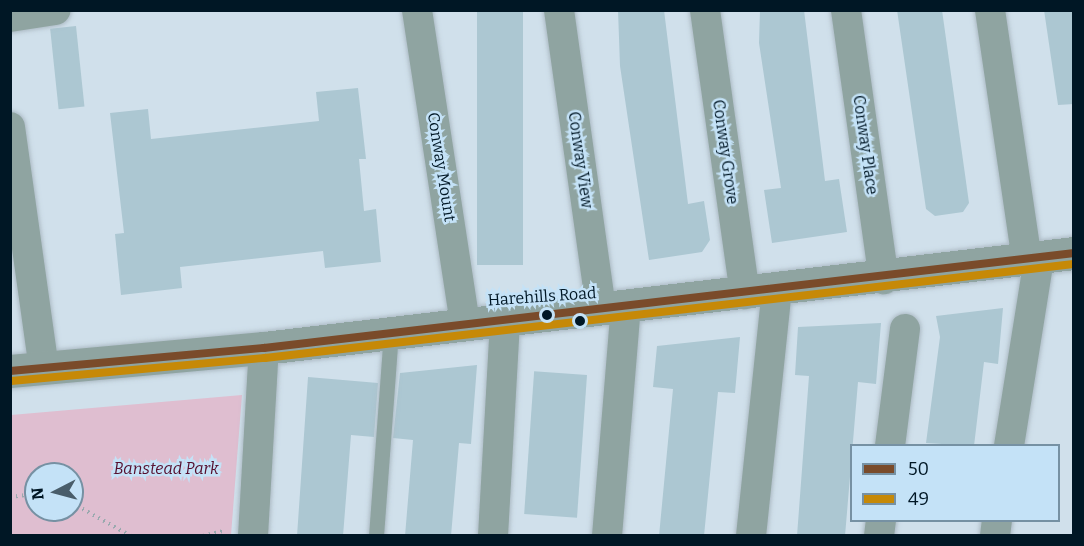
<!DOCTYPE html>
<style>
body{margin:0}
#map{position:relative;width:1084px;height:546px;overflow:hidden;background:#d0e0eb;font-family:Bitter,serif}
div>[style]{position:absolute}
.green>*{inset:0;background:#dfbed0}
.building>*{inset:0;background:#acc7d2;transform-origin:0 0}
.path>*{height:4px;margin-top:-2px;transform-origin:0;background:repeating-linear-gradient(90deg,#99a9ae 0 1.5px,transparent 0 6px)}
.roads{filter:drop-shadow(0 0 2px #adbbc5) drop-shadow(0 0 2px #adbbc5)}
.service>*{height:15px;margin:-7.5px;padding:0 7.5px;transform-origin:7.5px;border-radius:7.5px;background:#8fa4a1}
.minor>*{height:30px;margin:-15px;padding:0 15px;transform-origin:15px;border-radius:15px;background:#8fa4a1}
.tertiary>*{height:33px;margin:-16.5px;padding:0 16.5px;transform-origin:16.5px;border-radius:16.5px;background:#8fa4a1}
.bus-1>*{height:8px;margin:-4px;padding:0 4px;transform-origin:4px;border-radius:4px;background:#7a4b2a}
.bus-2>*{height:8px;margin:-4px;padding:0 4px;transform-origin:4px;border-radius:4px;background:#c68907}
.dots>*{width:16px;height:16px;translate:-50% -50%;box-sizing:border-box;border:3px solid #c4e2f7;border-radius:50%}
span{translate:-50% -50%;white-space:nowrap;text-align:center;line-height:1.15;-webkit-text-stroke:5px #c4e2f7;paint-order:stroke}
.street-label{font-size:16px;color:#001725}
.park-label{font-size:16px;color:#550e2d;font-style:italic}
.frame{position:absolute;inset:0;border:12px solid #001725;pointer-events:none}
.legend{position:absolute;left:850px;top:444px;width:210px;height:78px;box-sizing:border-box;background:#c4e2f7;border:2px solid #7691a3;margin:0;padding:8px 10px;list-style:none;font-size:18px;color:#001725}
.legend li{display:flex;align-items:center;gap:12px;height:30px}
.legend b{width:30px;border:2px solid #7691a3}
.north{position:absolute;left:24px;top:462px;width:60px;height:60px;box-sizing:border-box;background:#c4e2f7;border:2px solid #7691a3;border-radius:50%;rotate:264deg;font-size:16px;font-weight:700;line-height:24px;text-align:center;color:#001725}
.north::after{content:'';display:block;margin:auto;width:21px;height:27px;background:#495d6a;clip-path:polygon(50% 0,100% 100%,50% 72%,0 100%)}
</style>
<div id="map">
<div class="green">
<i style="clip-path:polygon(evenodd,242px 395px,231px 535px,11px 535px,11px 415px,242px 395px,36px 474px,72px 474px,72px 510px,36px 510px,36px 474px)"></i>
</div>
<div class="building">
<i style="left:477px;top:10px;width:46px;height:255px"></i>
<i style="clip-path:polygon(618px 10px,664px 10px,688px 204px,704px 201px,710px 240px,702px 252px,649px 260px,620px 66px)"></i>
<i style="clip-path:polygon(760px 10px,804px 10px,825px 181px,839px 179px,847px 232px,772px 243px,764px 190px,781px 188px,759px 43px)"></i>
<i style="clip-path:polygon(897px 10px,942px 10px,969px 203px,963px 212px,935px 216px,926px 209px)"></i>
<i style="clip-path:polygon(1044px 10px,1074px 10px,1074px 104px,1058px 105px)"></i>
<i style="left:76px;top:26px;width:81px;height:26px;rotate:84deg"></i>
<i style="clip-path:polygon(358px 88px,366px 159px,359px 159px,364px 211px,376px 209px,381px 262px,325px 268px,323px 251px,180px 267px,182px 288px,121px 295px,115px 234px,124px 233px,110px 113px,148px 109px,151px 139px,319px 121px,316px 92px)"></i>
<i style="clip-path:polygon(1003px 308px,998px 364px,984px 362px,974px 446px,926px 443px,940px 337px,936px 316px)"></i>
<i style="clip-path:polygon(881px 323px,876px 384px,858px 382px,845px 536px,797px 536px,809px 376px,795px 375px,798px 327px)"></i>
<i style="clip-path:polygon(740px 337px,735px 393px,718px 392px,704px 536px,659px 536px,673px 389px,653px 387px,657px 346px)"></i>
<i style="clip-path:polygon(477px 365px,471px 444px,459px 443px,451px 536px,405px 536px,413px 440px,393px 438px,400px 373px)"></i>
<i style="left:587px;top:375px;width:143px;height:53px;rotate:94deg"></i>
<i style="clip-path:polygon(308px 377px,378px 383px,374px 437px,351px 435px,343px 536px,297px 536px)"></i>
</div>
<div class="path">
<i style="left:10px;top:497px;width:26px;rotate:-7deg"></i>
<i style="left:72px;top:503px;width:68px;rotate:29.2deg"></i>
<i style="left:203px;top:536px;width:21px;rotate:-14deg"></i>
</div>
<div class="roads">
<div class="service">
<i style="left:376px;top:536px;width:204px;rotate:-85.8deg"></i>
</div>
<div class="minor">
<i style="left:417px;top:10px;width:317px;rotate:81.3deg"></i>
<i style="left:559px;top:10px;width:302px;rotate:82deg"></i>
<i style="left:705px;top:10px;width:287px;rotate:82deg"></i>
<i style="left:846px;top:10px;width:272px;rotate:82deg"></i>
<i style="left:990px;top:10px;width:254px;rotate:81.6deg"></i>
<i style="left:10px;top:17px;width:46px;rotate:-8.8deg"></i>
<i style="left:10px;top:127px;width:243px;rotate:82deg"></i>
<i style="left:890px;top:446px;width:118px;rotate:-82.7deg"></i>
<i style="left:1009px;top:446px;width:190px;rotate:-80.9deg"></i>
<i style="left:253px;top:536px;width:188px;rotate:-86.7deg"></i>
<i style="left:493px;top:536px;width:217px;rotate:-86.8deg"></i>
<i style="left:607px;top:536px;width:231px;rotate:-85.3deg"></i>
<i style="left:751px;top:536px;width:247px;rotate:-84deg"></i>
<i style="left:879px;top:536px;width:16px;rotate:-83deg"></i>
<i style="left:995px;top:536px;width:16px;rotate:-83deg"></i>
</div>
<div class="tertiary">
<i style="left:10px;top:371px;width:255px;rotate:-5.2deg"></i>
<i style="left:264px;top:348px;width:816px;rotate:-6.69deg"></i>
</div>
</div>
<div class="bus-1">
<i style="left:10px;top:371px;width:255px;rotate:-5.2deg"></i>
<i style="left:264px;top:348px;width:816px;rotate:-6.69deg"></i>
</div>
<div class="bus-2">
<i style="left:11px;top:381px;width:255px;rotate:-5.2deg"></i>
<i style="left:265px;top:358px;width:814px;rotate:-6.63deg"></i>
</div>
<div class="dots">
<i style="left:547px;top:315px;background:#001725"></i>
<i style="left:580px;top:321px;background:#001725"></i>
</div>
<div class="street-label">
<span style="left:865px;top:145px;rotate:82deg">Conway Place</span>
<span style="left:725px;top:152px;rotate:82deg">Conway Grove</span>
<span style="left:580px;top:160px;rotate:82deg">Conway View</span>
<span style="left:441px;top:167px;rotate:81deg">Conway Mount</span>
<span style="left:542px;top:297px;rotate:-4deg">Harehills Road</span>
</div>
<div class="park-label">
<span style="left:166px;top:469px">Banstead Park</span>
</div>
<div class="frame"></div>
<ul class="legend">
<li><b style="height:8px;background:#7a4b2a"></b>50</li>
<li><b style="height:8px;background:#c68907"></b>49</li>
</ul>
<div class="north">N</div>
</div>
